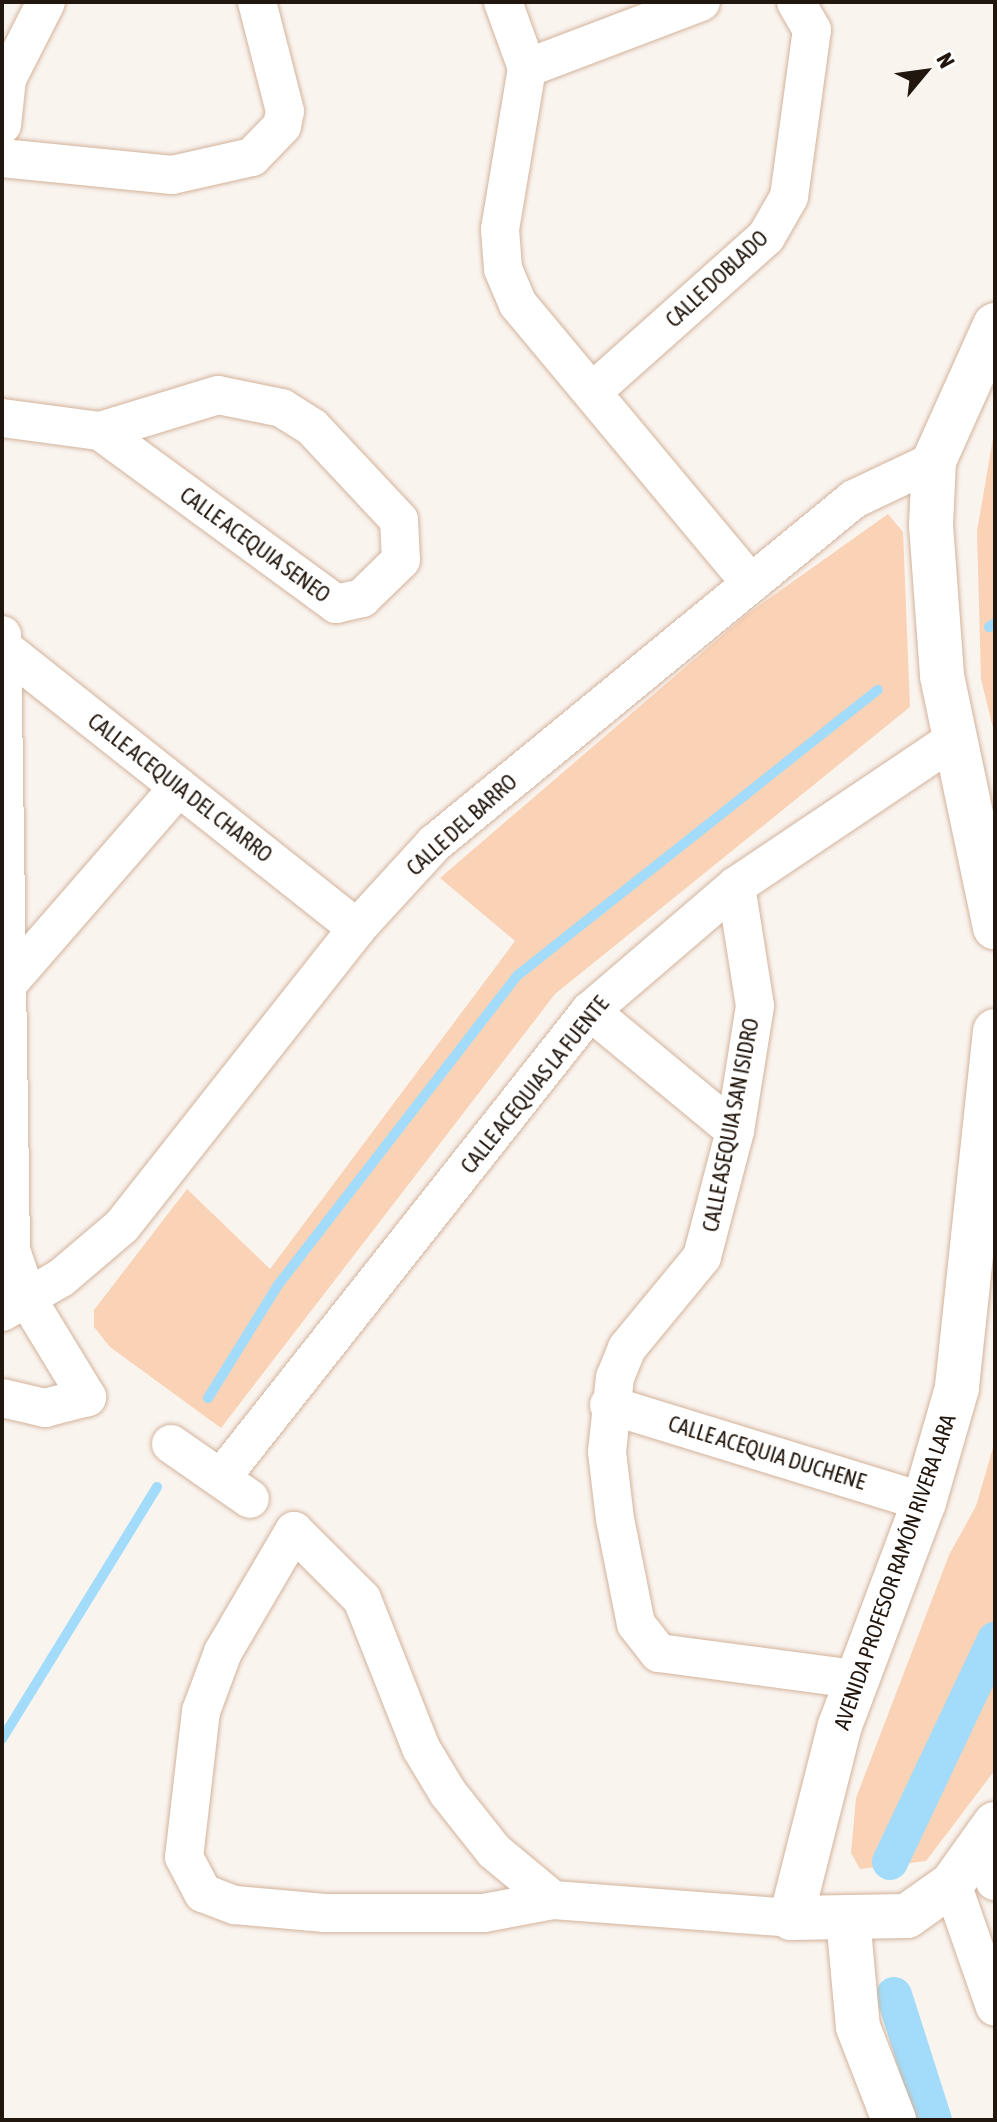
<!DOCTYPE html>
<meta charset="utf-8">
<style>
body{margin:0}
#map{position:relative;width:997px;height:2122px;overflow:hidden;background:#faf4ef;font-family:"Asap Condensed",sans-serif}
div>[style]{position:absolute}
.green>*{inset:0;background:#fad2b5}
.stream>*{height:10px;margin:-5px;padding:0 5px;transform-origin:5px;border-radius:5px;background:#a2dcfa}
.canal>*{height:36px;margin:-18px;padding:0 18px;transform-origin:18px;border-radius:18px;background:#a2dcfa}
.roads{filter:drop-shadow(0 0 2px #d2b39c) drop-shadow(0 0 2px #d2b39c)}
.minor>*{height:38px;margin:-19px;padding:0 19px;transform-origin:19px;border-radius:19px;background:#fff}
.tertiary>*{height:44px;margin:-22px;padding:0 22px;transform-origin:22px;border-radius:22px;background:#fff}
span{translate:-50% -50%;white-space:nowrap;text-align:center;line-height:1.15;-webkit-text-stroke:7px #fff;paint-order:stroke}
.street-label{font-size:22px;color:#22170e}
.frame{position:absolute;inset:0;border:4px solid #22170e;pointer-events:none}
.north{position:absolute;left:885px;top:32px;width:80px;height:80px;-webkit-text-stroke:6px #fff;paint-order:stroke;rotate:61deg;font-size:22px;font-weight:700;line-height:32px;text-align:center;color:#22170e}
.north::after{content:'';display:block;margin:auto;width:28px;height:36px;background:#22170e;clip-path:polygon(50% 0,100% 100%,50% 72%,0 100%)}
</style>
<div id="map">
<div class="green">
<i style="clip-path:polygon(995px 427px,995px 736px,981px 679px,977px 531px)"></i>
<i style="clip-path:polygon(888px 514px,903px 532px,910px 707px,555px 994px,221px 1428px,110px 1347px,94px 1327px,94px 1310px,187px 1189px,270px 1269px,515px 941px,440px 878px,746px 615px)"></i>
<i style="clip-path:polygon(995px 1441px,995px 1770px,926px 1861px,860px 1869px,851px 1853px,856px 1798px,949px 1555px,976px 1506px)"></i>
</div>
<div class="stream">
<i style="left:989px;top:627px;width:7px;rotate:-34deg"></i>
<i style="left:208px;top:1398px;width:133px;rotate:-58.2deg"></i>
<i style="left:278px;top:1285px;width:392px;rotate:-52.3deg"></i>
<i style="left:518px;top:975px;width:459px;rotate:-38.4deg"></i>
<i style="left:2px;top:1739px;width:296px;rotate:-58.4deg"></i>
</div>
<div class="canal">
<i style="left:890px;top:1862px;width:246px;rotate:-64.7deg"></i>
<i style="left:894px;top:1995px;width:131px;rotate:72.3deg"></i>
</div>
<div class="roads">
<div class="minor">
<i style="left:503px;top:2px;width:70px;rotate:70deg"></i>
<i style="left:527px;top:68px;width:163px;rotate:99.5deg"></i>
<i style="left:500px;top:229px;width:40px;rotate:85.7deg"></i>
<i style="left:503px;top:269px;width:38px;rotate:67deg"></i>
<i style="left:518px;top:304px;width:364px;rotate:50.2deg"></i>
<i style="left:527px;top:68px;width:186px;rotate:-20.8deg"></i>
<i style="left:2px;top:125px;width:46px;rotate:-83.8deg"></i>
<i style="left:7px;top:79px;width:86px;rotate:-63.1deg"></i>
<i style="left:2px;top:158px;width:171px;rotate:5.7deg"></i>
<i style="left:172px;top:175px;width:82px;rotate:-12.7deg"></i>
<i style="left:252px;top:157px;width:43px;rotate:-45.9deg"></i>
<i style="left:282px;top:126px;width:15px;rotate:-79deg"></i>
<i style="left:285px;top:111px;width:113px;rotate:-104.4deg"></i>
<i style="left:592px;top:392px;width:233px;rotate:-41.7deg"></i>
<i style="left:766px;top:237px;width:46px;rotate:-60.1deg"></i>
<i style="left:789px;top:197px;width:169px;rotate:-82.2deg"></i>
<i style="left:812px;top:30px;width:32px;rotate:-120deg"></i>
<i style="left:2px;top:418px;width:99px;rotate:7.6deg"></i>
<i style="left:100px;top:431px;width:293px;rotate:36.2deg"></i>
<i style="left:336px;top:604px;width:27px;rotate:-13deg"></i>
<i style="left:362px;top:598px;width:54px;rotate:-44.3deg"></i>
<i style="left:401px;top:560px;width:40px;rotate:-92.9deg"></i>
<i style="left:399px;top:520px;width:127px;rotate:-133.1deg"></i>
<i style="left:312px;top:427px;width:36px;rotate:-148deg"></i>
<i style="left:282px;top:408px;width:65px;rotate:-168.5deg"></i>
<i style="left:218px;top:395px;width:123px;rotate:163deg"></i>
<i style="left:2px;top:635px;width:615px;rotate:89.16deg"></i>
<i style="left:11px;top:1250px;width:53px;rotate:71.2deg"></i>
<i style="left:28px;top:1300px;width:114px;rotate:58.7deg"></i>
<i style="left:87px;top:1397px;width:43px;rotate:165.3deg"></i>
<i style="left:45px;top:1408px;width:44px;rotate:-166.9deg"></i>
<i style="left:2px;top:647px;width:453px;rotate:38.4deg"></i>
<i style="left:736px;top:886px;width:121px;rotate:81deg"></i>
<i style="left:755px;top:1006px;width:127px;rotate:99.1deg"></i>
<i style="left:735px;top:1131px;width:130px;rotate:104.7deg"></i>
<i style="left:702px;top:1257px;width:118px;rotate:129.5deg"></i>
<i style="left:627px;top:1348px;width:31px;rotate:112deg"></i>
<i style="left:615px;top:1377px;width:75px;rotate:96.1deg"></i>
<i style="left:607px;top:1452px;width:67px;rotate:83.2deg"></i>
<i style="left:615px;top:1519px;width:107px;rotate:78.7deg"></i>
<i style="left:636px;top:1624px;width:37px;rotate:52deg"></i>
<i style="left:659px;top:1653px;width:198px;rotate:7.6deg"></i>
<i style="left:5px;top:987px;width:265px;rotate:-49deg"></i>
<i style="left:590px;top:1011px;width:188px;rotate:39.6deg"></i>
<i style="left:2px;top:1312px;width:68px;rotate:-30deg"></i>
<i style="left:61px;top:1278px;width:80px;rotate:-40.4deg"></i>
<i style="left:122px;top:1226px;width:380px;rotate:-51.7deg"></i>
<i style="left:357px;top:928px;width:115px;rotate:-47.5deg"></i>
<i style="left:435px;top:843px;width:542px;rotate:-39.39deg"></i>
<i style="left:854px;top:499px;width:89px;rotate:-25.4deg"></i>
<i style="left:609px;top:1405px;width:330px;rotate:17.1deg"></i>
<i style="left:171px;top:1444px;width:96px;rotate:34.8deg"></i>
<i style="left:221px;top:1478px;width:595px;rotate:-51.69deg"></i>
<i style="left:590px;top:1011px;width:192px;rotate:-40.6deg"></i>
<i style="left:736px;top:886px;width:265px;rotate:-33.9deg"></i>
<i style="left:981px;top:1847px;width:37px;rotate:68deg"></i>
<i style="left:952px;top:1884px;width:130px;rotate:70.7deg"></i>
<i style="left:553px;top:1900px;width:77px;rotate:-140.3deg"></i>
<i style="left:494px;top:1851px;width:74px;rotate:-128.4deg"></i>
<i style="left:448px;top:1793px;width:52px;rotate:-121deg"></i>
<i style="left:421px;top:1748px;width:160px;rotate:-111.6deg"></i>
<i style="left:362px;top:1599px;width:96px;rotate:-135deg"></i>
<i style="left:294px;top:1531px;width:140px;rotate:120.4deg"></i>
<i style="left:223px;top:1652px;width:63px;rotate:110.4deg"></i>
<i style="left:201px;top:1711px;width:147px;rotate:96.6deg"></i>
<i style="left:184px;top:1857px;width:41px;rotate:62.2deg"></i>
<i style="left:203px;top:1893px;width:34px;rotate:21deg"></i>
<i style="left:235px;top:1905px;width:90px;rotate:5.1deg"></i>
<i style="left:325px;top:1913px;width:159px"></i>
<i style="left:484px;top:1913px;width:70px;rotate:-10.7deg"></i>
<i style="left:553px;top:1900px;width:239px;rotate:4.3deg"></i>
</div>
<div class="tertiary">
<i style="left:995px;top:325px;width:149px;rotate:114.2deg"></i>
<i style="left:934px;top:461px;width:64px;rotate:92.7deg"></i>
<i style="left:931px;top:525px;width:151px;rotate:85.8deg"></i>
<i style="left:942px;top:676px;width:257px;rotate:78.1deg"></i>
<i style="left:995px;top:1031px;width:359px;rotate:96.1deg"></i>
<i style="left:957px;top:1388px;width:119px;rotate:106.1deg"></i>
<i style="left:924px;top:1502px;width:238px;rotate:110.6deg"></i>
<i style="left:840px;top:1725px;width:199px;rotate:104.2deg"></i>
<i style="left:791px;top:1918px;width:116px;rotate:-1deg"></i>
<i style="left:907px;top:1916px;width:55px;rotate:-35.4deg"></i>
<i style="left:952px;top:1884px;width:74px;rotate:-54.4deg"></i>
<i style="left:848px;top:1918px;width:109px;rotate:84.8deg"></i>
<i style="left:858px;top:2027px;width:100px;rotate:68.8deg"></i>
</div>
</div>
<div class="street-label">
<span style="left:717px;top:279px;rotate:-43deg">CALLE DOBLADO</span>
<span style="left:255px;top:545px;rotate:36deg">CALLE ACEQUIA SENEO</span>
<span style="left:180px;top:788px;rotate:38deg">CALLE ACEQUIA DEL CHARRO</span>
<span style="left:462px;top:825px;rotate:-42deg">CALLE DEL BARRO</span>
<span style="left:535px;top:1085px;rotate:-51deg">CALLE ACEQUIAS LA FUENTE</span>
<span style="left:731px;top:1125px;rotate:-79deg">CALLE ASEQUIA SAN ISIDRO</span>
<span style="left:767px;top:1453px;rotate:17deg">CALLE ACEQUIA DUCHENE</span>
<span style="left:895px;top:1572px;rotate:-71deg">AVENIDA PROFESOR RAMÓN RIVERA LARA</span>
</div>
<div class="frame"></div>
<div class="north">N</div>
</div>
